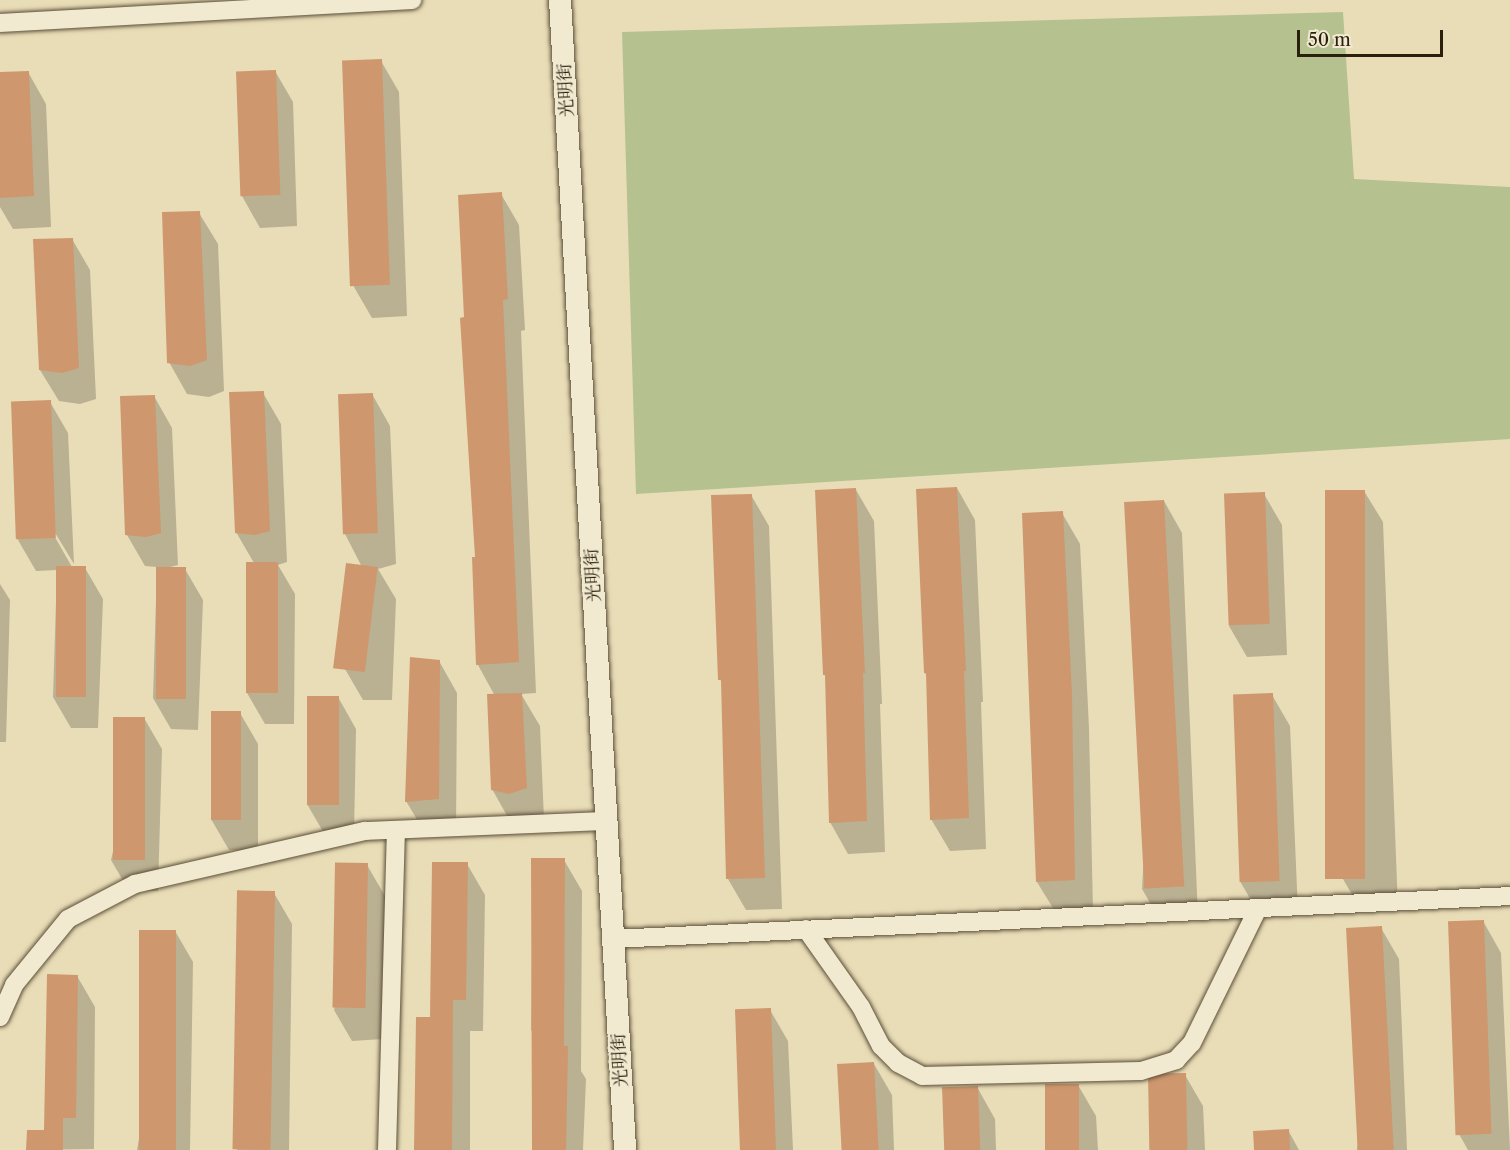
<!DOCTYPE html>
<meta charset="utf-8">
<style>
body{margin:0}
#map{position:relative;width:1510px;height:1150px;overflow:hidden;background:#e9ddb7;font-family:"Libre Caslon Text","Noto Serif SC",serif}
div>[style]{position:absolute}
.green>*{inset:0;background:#b5c18f}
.shadow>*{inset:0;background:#0003}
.building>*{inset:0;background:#cf976e;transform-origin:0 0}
.roads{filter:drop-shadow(0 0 2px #5a4e38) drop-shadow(0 0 2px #5a4e38)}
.minor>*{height:18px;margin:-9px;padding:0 9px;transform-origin:9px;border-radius:9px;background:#f1e9d0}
.tertiary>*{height:22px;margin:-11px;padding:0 11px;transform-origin:11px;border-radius:11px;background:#f1e9d0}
span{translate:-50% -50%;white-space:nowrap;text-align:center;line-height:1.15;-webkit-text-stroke:4.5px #f1e9d0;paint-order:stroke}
.street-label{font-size:18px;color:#2b1f0e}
.scale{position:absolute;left:1297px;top:30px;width:146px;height:27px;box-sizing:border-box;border:3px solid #2b1f0e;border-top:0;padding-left:8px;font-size:18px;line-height:21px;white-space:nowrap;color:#2b1f0e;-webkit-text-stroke:4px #f1e9d0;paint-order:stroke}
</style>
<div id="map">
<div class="green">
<i style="clip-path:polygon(1343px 12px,1354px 179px,1510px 187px,1510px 439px,636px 494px,622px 32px)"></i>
</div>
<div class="shadow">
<i style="clip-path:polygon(381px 61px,399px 92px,407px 316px,372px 318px,354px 287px)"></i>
<i style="clip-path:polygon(275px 71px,293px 102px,297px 226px,260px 228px,242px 196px)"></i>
<i style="clip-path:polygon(28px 72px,46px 104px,51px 227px,13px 229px,0 207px,0 73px)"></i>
<i style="clip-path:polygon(501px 194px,519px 225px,525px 330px,521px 331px,536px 693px,521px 694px,540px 726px,544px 819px,510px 821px,492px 789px,495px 696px,478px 665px,476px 559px,466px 319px)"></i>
<i style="clip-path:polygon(199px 213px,218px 244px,224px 391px,209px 397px,187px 394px,169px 362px)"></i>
<i style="clip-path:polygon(72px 239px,90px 270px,96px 399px,80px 404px,59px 401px,40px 370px)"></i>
<i style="clip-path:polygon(263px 393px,281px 424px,287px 562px,278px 565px,295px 594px,294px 724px,265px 724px,247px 693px,254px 563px,236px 532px)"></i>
<i style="clip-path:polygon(372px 394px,390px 426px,396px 564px,378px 569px,396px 599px,392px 700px,363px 700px,345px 669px,362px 567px,345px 534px,339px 395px)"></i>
<i style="clip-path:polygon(154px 396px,172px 428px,178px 565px,166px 568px,185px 569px,203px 600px,198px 730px,171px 729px,153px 698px,157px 567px,145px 566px,127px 535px)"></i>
<i style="clip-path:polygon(50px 402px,68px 433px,74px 564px,54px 531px,52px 532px,72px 567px,85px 568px,103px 599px,98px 728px,71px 728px,53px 697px,57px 570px,36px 571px,18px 540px)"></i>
<i style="clip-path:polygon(957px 488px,975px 520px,983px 702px,981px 702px,986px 849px,950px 851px,931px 819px,928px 678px,925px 673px)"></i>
<i style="clip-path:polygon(856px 490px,874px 521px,882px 704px,880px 704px,885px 852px,848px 854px,830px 822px,827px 679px,824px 674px)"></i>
<i style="clip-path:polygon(1364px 491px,1383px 522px,1398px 909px,1361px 910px,1343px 879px,1327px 492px)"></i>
<i style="clip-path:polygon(1264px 494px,1282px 525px,1287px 655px,1247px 657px,1229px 626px)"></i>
<i style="clip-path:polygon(751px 495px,769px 526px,782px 909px,746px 910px,728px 879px,723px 685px,720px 679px)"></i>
<i style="clip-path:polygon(1164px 501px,1182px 533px,1198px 918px,1160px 920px,1142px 889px)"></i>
<i style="clip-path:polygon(1062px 513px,1080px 544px,1089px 728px,1093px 911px,1056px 913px,1037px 882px)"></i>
<i style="clip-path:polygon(0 584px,10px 600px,6px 742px,0 742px)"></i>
<i style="clip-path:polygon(439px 661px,457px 693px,456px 830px,425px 833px,406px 801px)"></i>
<i style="clip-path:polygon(1272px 695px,1290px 726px,1298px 912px,1259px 914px,1241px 883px)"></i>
<i style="clip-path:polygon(338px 697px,356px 729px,354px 836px,325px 835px,307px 804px)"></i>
<i style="clip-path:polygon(240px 713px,258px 744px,258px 851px,229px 850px,211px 819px)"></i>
<i style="clip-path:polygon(144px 718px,162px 749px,158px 891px,129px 891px,111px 860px)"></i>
<i style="clip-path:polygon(533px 859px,564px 860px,582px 891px,581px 1071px,586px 1079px,583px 1150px,532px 1150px,535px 1036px,531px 1030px)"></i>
<i style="clip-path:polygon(467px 864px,485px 895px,483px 1031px,470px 1031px,470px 1150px,416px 1150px,432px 1018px)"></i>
<i style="clip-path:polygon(367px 865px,385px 896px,383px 1039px,352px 1041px,334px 1010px)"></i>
<i style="clip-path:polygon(274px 893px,292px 924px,289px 1150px,237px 1150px)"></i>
<i style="clip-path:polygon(1483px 921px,1501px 953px,1510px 1150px,1468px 1150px,1459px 1134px)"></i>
<i style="clip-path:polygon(1381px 928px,1399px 959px,1407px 1150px,1357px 1150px)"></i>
<i style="clip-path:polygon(175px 931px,193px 962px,190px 1150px,137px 1150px)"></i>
<i style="clip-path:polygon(77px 976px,95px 1007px,94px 1149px,28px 1150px,46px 1132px)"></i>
<i style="clip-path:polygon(770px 1010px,788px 1041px,793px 1150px,741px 1150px)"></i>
<i style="clip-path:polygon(874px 1064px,892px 1095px,894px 1150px,843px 1150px)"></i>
<i style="clip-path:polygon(1185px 1075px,1203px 1106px,1205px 1150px,1153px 1150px)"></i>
<i style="clip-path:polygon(1078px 1085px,1096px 1116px,1098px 1150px,1049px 1150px)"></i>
<i style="clip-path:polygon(977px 1087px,995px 1119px,996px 1150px,946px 1150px)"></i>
<i style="clip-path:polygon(1288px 1130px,1299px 1150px,1255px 1150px)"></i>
</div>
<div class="building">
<i style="left:382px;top:59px;width:226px;height:40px;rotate:88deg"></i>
<i style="left:276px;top:70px;width:125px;height:40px;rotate:88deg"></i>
<i style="clip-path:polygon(29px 71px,34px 196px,0 198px,0 72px)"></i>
<i style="clip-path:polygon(502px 192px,508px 299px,503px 300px,519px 662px,476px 665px,472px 557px,475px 557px,460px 318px,464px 317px,458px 195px)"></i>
<i style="clip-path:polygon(200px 211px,207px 360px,190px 366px,167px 363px,162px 212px)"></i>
<i style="clip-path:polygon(73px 238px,79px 368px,62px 373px,39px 370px,33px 239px)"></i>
<i style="clip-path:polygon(264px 391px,270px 531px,255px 535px,235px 533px,229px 392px)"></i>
<i style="left:373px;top:393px;width:140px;height:35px;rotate:88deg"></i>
<i style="clip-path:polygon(155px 395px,161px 533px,146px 537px,125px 535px,120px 396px)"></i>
<i style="left:51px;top:400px;width:138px;height:40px;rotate:88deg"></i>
<i style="clip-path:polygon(957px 487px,966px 671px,964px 671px,969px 818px,930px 820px,926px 673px,924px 673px,916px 489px)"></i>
<i style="clip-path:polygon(856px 488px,865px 673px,863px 673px,867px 821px,829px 823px,825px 675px,823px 675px,815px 490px)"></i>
<i style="left:1325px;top:490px;width:40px;height:389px"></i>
<i style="left:1265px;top:492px;width:132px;height:41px;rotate:88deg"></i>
<i style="clip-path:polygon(752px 494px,765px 878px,726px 879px,721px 680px,718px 680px,711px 495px)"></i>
<i style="left:1164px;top:500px;width:387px;height:40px;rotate:87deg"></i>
<i style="clip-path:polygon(1063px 511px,1072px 695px,1075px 880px,1036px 882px,1022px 513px)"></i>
<i style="left:246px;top:562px;width:32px;height:131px"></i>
<i style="left:346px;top:563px;width:32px;height:106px;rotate:7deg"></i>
<i style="left:56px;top:566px;width:30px;height:131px"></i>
<i style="left:156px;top:567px;width:30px;height:132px"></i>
<i style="clip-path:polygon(410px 657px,440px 660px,439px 799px,405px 802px)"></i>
<i style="clip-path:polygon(522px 693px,527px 788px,509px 794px,491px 790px,487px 694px)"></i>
<i style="left:1273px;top:693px;width:188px;height:40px;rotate:88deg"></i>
<i style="left:307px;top:696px;width:32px;height:109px"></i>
<i style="left:211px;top:711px;width:30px;height:109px"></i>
<i style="left:113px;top:717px;width:32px;height:143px"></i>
<i style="clip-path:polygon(531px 858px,565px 858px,564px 1046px,568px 1046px,566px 1150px,532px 1150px)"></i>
<i style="clip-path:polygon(432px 862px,468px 862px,466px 1000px,453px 1000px,452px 1150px,414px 1150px,416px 1017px,430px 1017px)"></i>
<i style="left:368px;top:863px;width:145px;height:33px;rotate:91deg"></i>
<i style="left:275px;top:891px;width:259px;height:38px;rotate:91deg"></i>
<i style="left:1484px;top:920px;width:214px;height:36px;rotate:88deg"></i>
<i style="left:1382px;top:926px;width:224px;height:36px;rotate:87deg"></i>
<i style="left:139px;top:930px;width:37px;height:220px"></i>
<i style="clip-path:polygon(47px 974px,78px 975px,76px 1118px,63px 1118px,63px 1150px,26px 1150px,27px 1130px,44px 1130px)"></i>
<i style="left:771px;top:1008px;width:142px;height:36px;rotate:88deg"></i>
<i style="left:874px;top:1062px;width:88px;height:37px;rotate:87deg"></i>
<i style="left:1186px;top:1073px;width:77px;height:38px;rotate:89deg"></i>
<i style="left:1045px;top:1084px;width:34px;height:66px"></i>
<i style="left:978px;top:1086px;width:64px;height:36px;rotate:88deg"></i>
<i style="left:1289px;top:1129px;width:21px;height:36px;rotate:87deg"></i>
</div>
<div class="roads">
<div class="minor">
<i style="left:0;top:23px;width:413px;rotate:-3.2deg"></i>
<i style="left:806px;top:929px;width:95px;rotate:54.8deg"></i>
<i style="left:861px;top:1007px;width:44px;rotate:62.9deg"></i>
<i style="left:881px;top:1046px;width:24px;rotate:45deg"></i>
<i style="left:898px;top:1063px;width:27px;rotate:28deg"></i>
<i style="left:922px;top:1076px;width:219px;rotate:-1.3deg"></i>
<i style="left:1141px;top:1071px;width:37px;rotate:-17deg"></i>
<i style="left:1176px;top:1060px;width:23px;rotate:-47deg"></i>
<i style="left:1192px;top:1043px;width:150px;rotate:-63.9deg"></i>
<i style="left:613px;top:939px;width:898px;rotate:-2.74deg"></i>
<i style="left:0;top:1017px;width:35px;rotate:-66deg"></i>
<i style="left:14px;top:985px;width:85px;rotate:-50.7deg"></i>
<i style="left:68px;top:919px;width:76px;rotate:-27.6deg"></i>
<i style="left:135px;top:884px;width:236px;rotate:-13deg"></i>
<i style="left:365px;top:831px;width:242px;rotate:-2.4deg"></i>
<i style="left:387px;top:1150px;width:320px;rotate:-88.4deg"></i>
</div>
<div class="tertiary">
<i style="left:560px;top:0;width:1152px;rotate:86.76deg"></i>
</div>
</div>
<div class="street-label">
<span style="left:566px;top:90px;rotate:-93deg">光明街</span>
<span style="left:593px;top:575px;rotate:-93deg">光明街</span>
<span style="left:620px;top:1060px;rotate:-93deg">光明街</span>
</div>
<div class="scale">50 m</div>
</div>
